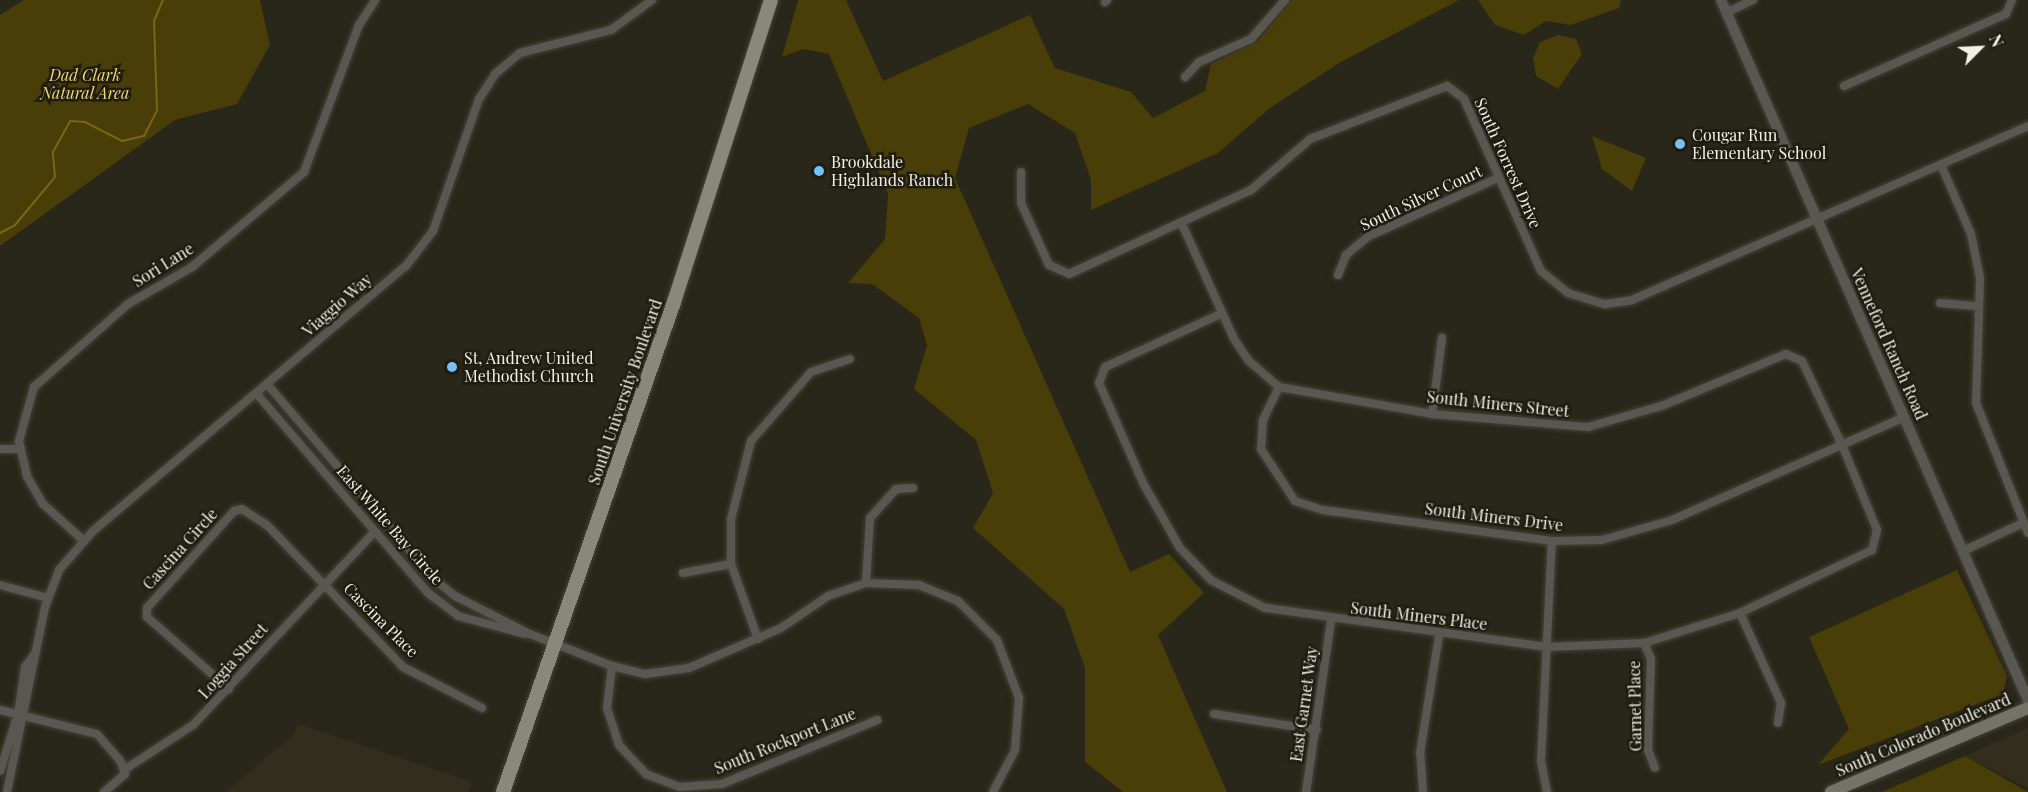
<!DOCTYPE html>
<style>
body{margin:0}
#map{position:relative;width:2028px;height:792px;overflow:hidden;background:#29261a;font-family:"Playfair Display",serif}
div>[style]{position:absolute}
.built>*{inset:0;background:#322e1b}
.green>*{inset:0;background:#493d08}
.stream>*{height:2px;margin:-1px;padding:0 1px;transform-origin:1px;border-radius:1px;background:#796713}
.roads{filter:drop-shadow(0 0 2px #454237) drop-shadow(0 0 2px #454237)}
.minor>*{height:8px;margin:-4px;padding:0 4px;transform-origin:4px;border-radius:4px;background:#585751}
.tertiary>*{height:10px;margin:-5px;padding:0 5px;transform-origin:5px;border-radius:5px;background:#585751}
.secondary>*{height:12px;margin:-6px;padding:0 6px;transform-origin:6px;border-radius:6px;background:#757269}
.primary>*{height:14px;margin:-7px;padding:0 7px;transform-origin:7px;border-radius:7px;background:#8a877b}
.dots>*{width:16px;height:16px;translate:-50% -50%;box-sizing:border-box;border:3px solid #1f1c11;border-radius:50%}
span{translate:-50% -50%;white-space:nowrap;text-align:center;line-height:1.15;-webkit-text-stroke:5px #1f1c11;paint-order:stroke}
.park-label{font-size:16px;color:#f2d96e;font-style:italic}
.poi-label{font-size:16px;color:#f1efe7}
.left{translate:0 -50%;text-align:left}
.street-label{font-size:16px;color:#f1efe7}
.north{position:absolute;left:1950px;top:18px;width:60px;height:60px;-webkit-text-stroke:4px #1f1c11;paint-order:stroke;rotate:66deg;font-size:16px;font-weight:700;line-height:24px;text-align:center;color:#f1efe7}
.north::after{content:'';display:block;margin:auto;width:21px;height:27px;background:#f1efe7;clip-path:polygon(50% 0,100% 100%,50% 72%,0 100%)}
</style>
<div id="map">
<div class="built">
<i style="clip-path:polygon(298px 724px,472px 782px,469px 792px,225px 792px,294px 734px)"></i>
<i style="clip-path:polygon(2028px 728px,2028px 788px,1965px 756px)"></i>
</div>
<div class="green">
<i style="clip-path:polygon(24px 0,260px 0,270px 45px,237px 104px,175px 120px,0 246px,0 15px)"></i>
<i style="clip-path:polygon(798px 0,846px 0,883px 81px,1030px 15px,1055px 68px,1131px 92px,1153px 118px,1205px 91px,1211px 64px,1257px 42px,1292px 0,1459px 0,1339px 63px,1270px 108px,1218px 153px,1091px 210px,1091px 180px,1075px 133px,1028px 104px,969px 128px,955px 178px,1130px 572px,1169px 554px,1204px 593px,1158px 635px,1227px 792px,1123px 792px,1085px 762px,1085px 668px,1064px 609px,973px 528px,993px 493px,976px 440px,914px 389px,927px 345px,919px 318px,872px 284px,848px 283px,885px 239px,888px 194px,829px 54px,803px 49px,782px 57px)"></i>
<i style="clip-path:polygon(1478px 0,1621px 0,1619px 8px,1571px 25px,1546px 21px,1524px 35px,1495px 25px)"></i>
<i style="clip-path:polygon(1558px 35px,1576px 39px,1582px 54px,1558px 89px,1536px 76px,1533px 58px,1540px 42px)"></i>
<i style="clip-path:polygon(1592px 136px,1646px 158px,1632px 191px,1602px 169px)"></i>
<i style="clip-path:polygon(1957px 570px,2007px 676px,2003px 694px,1818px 765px,1849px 729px,1809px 637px)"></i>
<i style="clip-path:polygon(1965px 756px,2028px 792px,1882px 792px)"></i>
</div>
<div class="stream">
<i style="left:0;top:233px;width:17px;rotate:-28deg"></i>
<i style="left:15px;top:225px;width:62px;rotate:-50.2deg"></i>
<i style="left:55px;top:177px;width:25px;rotate:-95deg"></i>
<i style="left:53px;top:152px;width:35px;rotate:-61deg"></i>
<i style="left:70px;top:121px;width:15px;rotate:4deg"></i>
<i style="left:85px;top:122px;width:42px;rotate:27.2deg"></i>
<i style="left:122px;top:141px;width:23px;rotate:-13deg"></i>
<i style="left:144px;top:136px;width:29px;rotate:-63deg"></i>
<i style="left:157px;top:110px;width:89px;rotate:-91.9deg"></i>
<i style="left:154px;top:21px;width:23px;rotate:-67deg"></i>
</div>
<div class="roads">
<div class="minor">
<i style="left:1105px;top:2px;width:3px;rotate:-45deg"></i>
<i style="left:1726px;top:13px;width:30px;rotate:-26deg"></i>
<i style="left:1185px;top:77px;width:21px;rotate:-47deg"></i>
<i style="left:1199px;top:62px;width:57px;rotate:-23.9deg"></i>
<i style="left:1251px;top:39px;width:52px;rotate:-48.9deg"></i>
<i style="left:1844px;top:86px;width:177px;rotate:-24deg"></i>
<i style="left:2006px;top:14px;width:15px;rotate:-67deg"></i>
<i style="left:1941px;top:165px;width:75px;rotate:66.5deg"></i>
<i style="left:1971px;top:234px;width:45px;rotate:78.4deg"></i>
<i style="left:1980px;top:278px;width:125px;rotate:91.8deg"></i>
<i style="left:1976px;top:403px;width:140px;rotate:68.2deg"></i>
<i style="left:1021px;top:172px;width:31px;rotate:90deg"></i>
<i style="left:1021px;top:203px;width:68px;rotate:65.7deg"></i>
<i style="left:1049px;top:265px;width:22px;rotate:24deg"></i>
<i style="left:1069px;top:274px;width:200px;rotate:-24.8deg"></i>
<i style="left:1251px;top:190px;width:78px;rotate:-40.8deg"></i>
<i style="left:1310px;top:139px;width:147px;rotate:-21.1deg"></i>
<i style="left:1447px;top:86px;width:21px;rotate:37deg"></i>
<i style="left:1464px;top:99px;width:188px;rotate:65.9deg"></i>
<i style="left:1541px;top:271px;width:35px;rotate:39deg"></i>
<i style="left:1568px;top:293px;width:39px;rotate:17deg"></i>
<i style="left:1605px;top:304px;width:27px;rotate:-8deg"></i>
<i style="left:1632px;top:300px;width:433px;rotate:-23.7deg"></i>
<i style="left:1181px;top:222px;width:128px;rotate:65.6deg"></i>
<i style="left:1234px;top:339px;width:27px;rotate:56deg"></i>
<i style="left:1249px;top:361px;width:40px;rotate:41deg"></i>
<i style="left:1279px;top:387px;width:155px;rotate:10deg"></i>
<i style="left:1432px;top:414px;width:157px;rotate:4.8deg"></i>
<i style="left:1588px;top:427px;width:79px;rotate:-16.1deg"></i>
<i style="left:1664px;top:405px;width:132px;rotate:-22.7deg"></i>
<i style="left:1786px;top:354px;width:17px;rotate:24deg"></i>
<i style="left:1802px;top:361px;width:93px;rotate:64.5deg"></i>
<i style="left:1842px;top:445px;width:92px;rotate:67.6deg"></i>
<i style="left:1877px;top:530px;width:21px;rotate:104deg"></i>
<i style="left:1872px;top:550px;width:146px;rotate:154.5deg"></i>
<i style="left:1740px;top:613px;width:101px;rotate:162.6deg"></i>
<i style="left:1644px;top:643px;width:97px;rotate:177.6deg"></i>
<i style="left:1547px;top:647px;width:285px;rotate:-172.1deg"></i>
<i style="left:1265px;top:608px;width:61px;rotate:-152.6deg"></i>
<i style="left:1211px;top:580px;width:45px;rotate:-134.1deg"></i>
<i style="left:1180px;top:548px;width:73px;rotate:-119.7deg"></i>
<i style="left:1144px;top:485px;width:111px;rotate:-113.8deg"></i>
<i style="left:1099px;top:383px;width:17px;rotate:-69deg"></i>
<i style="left:1105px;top:367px;width:128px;rotate:-24.6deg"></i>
<i style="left:1338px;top:275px;width:22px;rotate:-68deg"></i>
<i style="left:1346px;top:255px;width:30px;rotate:-40deg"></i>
<i style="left:1369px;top:236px;width:141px;rotate:-24.2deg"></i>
<i style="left:1940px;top:303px;width:38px;rotate:5deg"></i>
<i style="left:267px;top:384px;width:257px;rotate:49.4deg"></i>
<i style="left:434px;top:579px;width:27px;rotate:39deg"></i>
<i style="left:455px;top:596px;width:84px;rotate:26.9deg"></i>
<i style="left:530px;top:634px;width:88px;rotate:21.3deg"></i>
<i style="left:612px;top:666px;width:34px;rotate:14deg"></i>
<i style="left:645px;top:674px;width:44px;rotate:-7.8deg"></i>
<i style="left:689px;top:668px;width:100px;rotate:-23.5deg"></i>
<i style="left:781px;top:628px;width:57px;rotate:-34.2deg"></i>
<i style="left:828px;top:596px;width:40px;rotate:-18.9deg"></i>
<i style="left:866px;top:583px;width:53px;rotate:2.2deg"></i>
<i style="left:919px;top:585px;width:42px;rotate:22.3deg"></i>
<i style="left:958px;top:601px;width:55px;rotate:45deg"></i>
<i style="left:997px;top:640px;width:62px;rotate:69.2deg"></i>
<i style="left:1019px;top:698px;width:52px;rotate:94.4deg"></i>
<i style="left:1015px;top:750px;width:47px;rotate:117.6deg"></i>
<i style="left:1279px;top:387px;width:37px;rotate:116deg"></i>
<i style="left:1263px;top:420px;width:29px;rotate:94deg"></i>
<i style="left:1261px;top:449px;width:62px;rotate:56.8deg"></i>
<i style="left:1295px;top:501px;width:29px;rotate:18deg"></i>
<i style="left:1323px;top:510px;width:231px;rotate:7.7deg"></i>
<i style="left:1552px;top:541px;width:50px;rotate:-1.1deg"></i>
<i style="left:1602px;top:540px;width:73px;rotate:-15.9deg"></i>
<i style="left:1672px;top:520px;width:254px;rotate:-23.9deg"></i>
<i style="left:256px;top:393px;width:264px;rotate:49.3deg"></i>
<i style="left:428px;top:593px;width:38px;rotate:37deg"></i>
<i style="left:458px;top:616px;width:69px;rotate:15deg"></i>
<i style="left:1432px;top:414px;width:77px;rotate:-82.5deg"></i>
<i style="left:0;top:449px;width:21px"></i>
<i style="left:84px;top:541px;width:55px;rotate:-137.9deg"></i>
<i style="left:43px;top:504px;width:32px;rotate:-120deg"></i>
<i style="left:27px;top:476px;width:36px;rotate:-103deg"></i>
<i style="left:19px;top:441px;width:56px;rotate:-74.5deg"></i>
<i style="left:34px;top:387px;width:125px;rotate:-41.4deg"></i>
<i style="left:128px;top:304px;width:74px;rotate:-30deg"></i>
<i style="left:192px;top:267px;width:147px;rotate:-40.3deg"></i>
<i style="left:304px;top:172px;width:157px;rotate:-69.5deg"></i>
<i style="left:359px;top:25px;width:30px;rotate:-57deg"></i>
<i style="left:1963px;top:551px;width:66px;rotate:-25deg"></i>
<i style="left:683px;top:573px;width:49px;rotate:-10.6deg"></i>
<i style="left:866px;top:583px;width:65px;rotate:-86.5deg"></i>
<i style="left:870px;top:518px;width:39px;rotate:-48deg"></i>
<i style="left:896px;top:489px;width:17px;rotate:-3deg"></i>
<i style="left:0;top:585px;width:50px;rotate:15.2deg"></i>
<i style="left:1740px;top:613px;width:99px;rotate:65.5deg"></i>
<i style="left:1781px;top:703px;width:20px;rotate:99deg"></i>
<i style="left:758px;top:639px;width:80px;rotate:-109.8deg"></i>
<i style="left:731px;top:564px;width:45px;rotate:-90deg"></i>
<i style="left:731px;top:519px;width:81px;rotate:-75.6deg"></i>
<i style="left:751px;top:441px;width:91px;rotate:-49deg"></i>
<i style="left:811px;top:372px;width:41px;rotate:-18.4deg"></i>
<i style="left:1644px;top:643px;width:17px;rotate:66deg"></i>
<i style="left:1651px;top:659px;width:91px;rotate:91.9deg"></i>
<i style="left:1648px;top:750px;width:19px;rotate:69deg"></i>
<i style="left:612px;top:666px;width:42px;rotate:96.8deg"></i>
<i style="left:607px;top:708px;width:39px;rotate:72deg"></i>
<i style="left:619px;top:745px;width:40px;rotate:47deg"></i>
<i style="left:646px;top:774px;width:36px;rotate:21deg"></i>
<i style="left:680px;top:787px;width:42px;rotate:-4.1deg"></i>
<i style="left:722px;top:784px;width:168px;rotate:-22.4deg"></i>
<i style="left:229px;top:689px;width:109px;rotate:-138.7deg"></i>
<i style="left:147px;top:617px;width:9px;rotate:-90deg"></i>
<i style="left:147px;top:608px;width:130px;rotate:-48.1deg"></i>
<i style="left:234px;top:511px;width:8px;rotate:-14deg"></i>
<i style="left:242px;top:509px;width:30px;rotate:33deg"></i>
<i style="left:267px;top:525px;width:197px;rotate:46.2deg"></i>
<i style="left:403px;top:667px;width:89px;rotate:27.4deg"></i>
<i style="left:0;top:710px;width:100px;rotate:13.9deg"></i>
<i style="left:97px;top:734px;width:35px;rotate:49deg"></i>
<i style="left:120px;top:760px;width:15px;rotate:70deg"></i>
<i style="left:125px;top:774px;width:28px;rotate:139deg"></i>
<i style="left:1214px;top:714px;width:104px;rotate:8.8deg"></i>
<i style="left:124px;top:770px;width:82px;rotate:-33.1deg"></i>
<i style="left:193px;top:725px;width:265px;rotate:-46.8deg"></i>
<i style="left:0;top:771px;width:60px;rotate:-72.5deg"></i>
<i style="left:18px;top:714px;width:48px;rotate:-81.5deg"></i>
<i style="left:25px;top:667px;width:17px;rotate:-54deg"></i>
<i style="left:7px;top:792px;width:189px;rotate:-78.4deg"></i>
<i style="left:45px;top:607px;width:40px;rotate:-69deg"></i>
<i style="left:59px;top:570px;width:52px;rotate:-48.9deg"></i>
<i style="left:93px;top:531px;width:410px;rotate:-40.3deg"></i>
<i style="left:406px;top:266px;width:44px;rotate:-52.4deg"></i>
<i style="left:433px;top:231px;width:140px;rotate:-70.8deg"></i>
<i style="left:479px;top:99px;width:30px;rotate:-57deg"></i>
<i style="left:495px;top:74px;width:33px;rotate:-40deg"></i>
<i style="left:520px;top:53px;width:94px;rotate:-14.2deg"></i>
<i style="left:611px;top:30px;width:51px;rotate:-36.2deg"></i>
<i style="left:1306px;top:792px;width:174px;rotate:-81.7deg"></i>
<i style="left:1423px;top:792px;width:39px;rotate:-94deg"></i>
<i style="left:1420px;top:753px;width:119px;rotate:-80.8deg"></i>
<i style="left:1547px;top:792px;width:31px;rotate:-101deg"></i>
<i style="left:1541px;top:762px;width:221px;rotate:-87.2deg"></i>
</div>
<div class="tertiary">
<i style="left:1721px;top:0;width:764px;rotate:66.32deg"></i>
</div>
<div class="secondary">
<i style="left:1831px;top:792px;width:214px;rotate:-23.1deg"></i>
</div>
<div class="primary">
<i style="left:503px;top:792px;width:519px;rotate:-70.76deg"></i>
<i style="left:674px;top:302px;width:317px;rotate:-72.2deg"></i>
</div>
</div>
<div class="dots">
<i style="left:1680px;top:144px;background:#75c0f6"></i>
<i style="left:819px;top:171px;background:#75c0f6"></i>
<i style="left:452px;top:367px;background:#75c0f6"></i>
</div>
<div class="park-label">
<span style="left:85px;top:84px">Dad Clark<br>Natural Area</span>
</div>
<div class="poi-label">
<span class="left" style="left:1692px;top:144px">Cougar Run<br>Elementary School</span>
<span class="left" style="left:831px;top:171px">Brookdale<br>Highlands Ranch</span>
<span class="left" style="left:464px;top:367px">St, Andrew United<br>Methodist Church</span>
</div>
<div class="street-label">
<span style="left:1508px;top:163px;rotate:66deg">South Forrest Drive</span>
<span style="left:1421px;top:198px;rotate:-25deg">South Silver Court</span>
<span style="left:163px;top:265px;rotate:-32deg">Sori Lane</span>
<span style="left:337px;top:305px;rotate:-41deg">Viaggio Way</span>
<span style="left:1889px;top:344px;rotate:66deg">Venneford Ranch Road</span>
<span style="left:625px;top:392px;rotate:-71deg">South University Boulevard</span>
<span style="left:1498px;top:404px;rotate:6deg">South Miners Street</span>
<span style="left:1494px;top:517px;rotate:7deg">South Miners Drive</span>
<span style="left:390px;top:525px;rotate:49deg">East White Bay Circle</span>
<span style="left:180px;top:549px;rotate:-48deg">Cascina Circle</span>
<span style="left:1419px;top:616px;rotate:7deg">South Miners Place</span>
<span style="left:381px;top:620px;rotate:45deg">Cascina Place</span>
<span style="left:233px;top:661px;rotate:-48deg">Loggia Street</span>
<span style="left:1304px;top:704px;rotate:-82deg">East Garnet Way</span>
<span style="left:1635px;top:706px;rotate:-91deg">Garnet Place</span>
<span style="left:1923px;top:735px;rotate:-23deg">South Colorado Boulevard</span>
<span style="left:785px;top:741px;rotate:-22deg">South Rockport Lane</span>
</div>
<div class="north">N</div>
</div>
